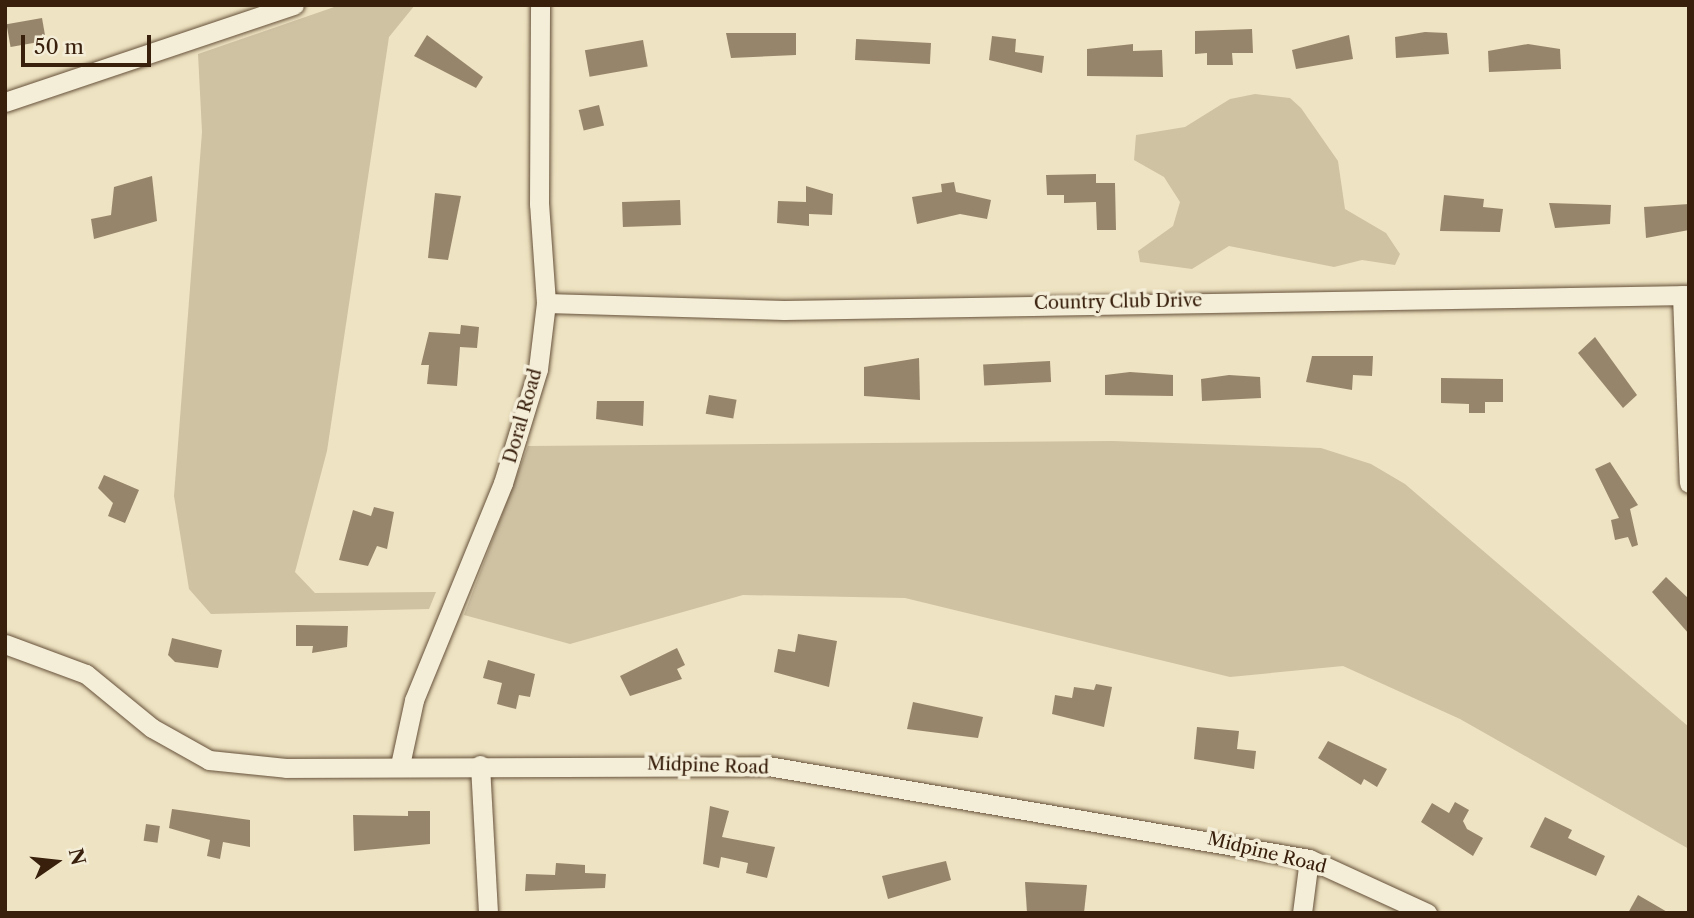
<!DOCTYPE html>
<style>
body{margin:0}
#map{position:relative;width:1694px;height:918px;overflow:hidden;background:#eee3c2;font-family:"Libre Caslon Text",serif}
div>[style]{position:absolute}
.green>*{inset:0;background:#cfc2a3}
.building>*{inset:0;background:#97856b;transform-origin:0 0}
.roads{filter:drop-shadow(0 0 2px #66513a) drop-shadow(0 0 2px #66513a)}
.street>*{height:19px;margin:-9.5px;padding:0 9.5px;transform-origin:9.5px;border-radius:9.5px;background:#f4edd7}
span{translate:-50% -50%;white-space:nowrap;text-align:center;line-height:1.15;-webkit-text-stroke:7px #f4edd7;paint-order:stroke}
.street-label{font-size:18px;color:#38200d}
.frame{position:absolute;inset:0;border:7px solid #38200d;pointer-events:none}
.north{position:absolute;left:21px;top:827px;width:70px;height:70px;-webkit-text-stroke:5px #f4edd7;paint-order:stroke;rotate:76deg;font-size:19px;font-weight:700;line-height:28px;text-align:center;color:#38200d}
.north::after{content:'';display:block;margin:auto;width:24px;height:32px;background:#38200d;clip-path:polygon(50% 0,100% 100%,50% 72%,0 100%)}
.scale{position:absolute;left:21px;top:35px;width:130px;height:32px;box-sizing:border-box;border:4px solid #38200d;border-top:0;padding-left:9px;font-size:21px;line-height:24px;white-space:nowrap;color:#38200d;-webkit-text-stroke:5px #f4edd7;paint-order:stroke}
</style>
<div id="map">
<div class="green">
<i style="clip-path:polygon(340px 5px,415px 5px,389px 37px,327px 451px,295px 572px,315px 593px,436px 592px,429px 609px,211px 614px,189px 589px,174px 496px,202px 132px,198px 54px)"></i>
<i style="clip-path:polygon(1255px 94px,1290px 98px,1301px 108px,1338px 161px,1345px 209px,1386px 233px,1400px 254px,1395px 265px,1362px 260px,1334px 267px,1229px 246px,1192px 269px,1140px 262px,1138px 251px,1173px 226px,1180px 202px,1164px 177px,1134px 160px,1136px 135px,1185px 127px,1230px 99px)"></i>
<i style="clip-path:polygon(1112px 441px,1321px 448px,1371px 464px,1405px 484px,1689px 727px,1689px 849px,1460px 719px,1343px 666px,1230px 677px,905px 598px,743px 595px,570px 644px,464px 615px,528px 446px)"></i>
</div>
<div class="building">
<i style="left:42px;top:18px;width:23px;height:36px;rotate:80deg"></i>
<i style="clip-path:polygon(1252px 29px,1253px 53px,1232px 53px,1233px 65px,1207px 65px,1207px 53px,1195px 54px,1195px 31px)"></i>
<i style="clip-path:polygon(1425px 32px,1447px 33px,1449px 54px,1396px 58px,1395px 37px)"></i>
<i style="clip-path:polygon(726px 33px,796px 33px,796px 55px,731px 58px)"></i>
<i style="clip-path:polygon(427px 35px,483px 77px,476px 88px,414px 56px)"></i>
<i style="clip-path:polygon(1349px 35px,1353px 59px,1296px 69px,1292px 50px)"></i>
<i style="clip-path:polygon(992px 36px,1016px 39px,1015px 52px,1044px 56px,1042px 73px,989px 60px)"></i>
<i style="left:643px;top:40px;width:27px;height:59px;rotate:80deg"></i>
<i style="left:931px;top:43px;width:21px;height:75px;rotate:93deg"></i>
<i style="clip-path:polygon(1133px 44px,1133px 51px,1162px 50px,1163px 77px,1087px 76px,1087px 49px)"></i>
<i style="clip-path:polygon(1528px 44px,1560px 49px,1561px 69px,1489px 72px,1488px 51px)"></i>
<i style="left:599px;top:105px;width:21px;height:21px;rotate:76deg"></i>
<i style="clip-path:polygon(1096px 174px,1096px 183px,1115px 183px,1116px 230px,1097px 230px,1096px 202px,1064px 203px,1064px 195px,1047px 195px,1046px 175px)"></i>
<i style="clip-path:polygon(152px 176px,157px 221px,94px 239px,91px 219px,111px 215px,114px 187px)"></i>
<i style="clip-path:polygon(954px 182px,956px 192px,991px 200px,987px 219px,960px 214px,917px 224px,912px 197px,942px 192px,941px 184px)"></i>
<i style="clip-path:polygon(806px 186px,833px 194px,832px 215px,809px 214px,809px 226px,777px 223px,778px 201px,806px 202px)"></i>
<i style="clip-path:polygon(435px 193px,461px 196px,448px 260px,428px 258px)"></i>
<i style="clip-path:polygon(1444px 195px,1484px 199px,1483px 207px,1503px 209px,1500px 232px,1440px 231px)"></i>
<i style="left:680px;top:200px;width:25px;height:58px;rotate:88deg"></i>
<i style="clip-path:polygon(1549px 203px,1611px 205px,1610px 224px,1555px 228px)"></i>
<i style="clip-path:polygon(1689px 204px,1689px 230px,1646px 238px,1644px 207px)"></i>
<i style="clip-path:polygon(461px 325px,479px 327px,477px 348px,460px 347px,457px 386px,427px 384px,429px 365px,421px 365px,429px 332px,460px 334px)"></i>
<i style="clip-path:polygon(1595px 337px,1637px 395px,1623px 408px,1578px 353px)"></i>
<i style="clip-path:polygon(1373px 356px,1372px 376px,1353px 375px,1352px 390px,1306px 382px,1312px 356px)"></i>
<i style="clip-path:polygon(919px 358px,920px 400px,864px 396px,864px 367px)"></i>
<i style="left:1050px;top:361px;width:21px;height:67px;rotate:87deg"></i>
<i style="clip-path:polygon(1130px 372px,1173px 375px,1173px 396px,1105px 395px,1105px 375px)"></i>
<i style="clip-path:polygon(1229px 375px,1260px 377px,1261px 398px,1202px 401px,1201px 379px)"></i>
<i style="clip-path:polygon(1441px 378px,1503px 379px,1503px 402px,1485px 402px,1485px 413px,1469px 413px,1469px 404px,1441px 403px)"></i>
<i style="left:709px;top:395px;width:28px;height:19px;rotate:10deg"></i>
<i style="clip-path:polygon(597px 401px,644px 401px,643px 426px,596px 419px)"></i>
<i style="clip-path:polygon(1610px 462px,1638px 505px,1630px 509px,1638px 545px,1632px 547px,1628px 537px,1615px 540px,1611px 520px,1619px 518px,1595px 469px)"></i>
<i style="clip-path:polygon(104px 475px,139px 490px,125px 523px,108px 516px,113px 503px,98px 488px)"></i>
<i style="clip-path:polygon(374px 507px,394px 512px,387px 549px,377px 546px,368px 566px,339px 560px,353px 510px,371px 516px)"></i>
<i style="clip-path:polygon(1666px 577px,1689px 599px,1689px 634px,1652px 592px)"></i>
<i style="clip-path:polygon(296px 625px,348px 626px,347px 647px,312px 653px,313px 646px,296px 646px)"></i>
<i style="clip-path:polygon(798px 634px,837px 641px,829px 687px,774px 672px,778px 649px,795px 652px)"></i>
<i style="clip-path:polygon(172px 638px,222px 650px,218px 668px,175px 662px,168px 655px)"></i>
<i style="clip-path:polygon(677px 648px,685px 665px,677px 669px,682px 679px,630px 696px,620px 676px)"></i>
<i style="clip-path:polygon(488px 660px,535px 674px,530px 697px,519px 695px,516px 709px,497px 704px,502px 683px,483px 678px)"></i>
<i style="clip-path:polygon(1096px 684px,1112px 687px,1104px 727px,1052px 714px,1055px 695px,1072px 698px,1074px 687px,1094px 690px)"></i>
<i style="clip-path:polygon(913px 702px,983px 717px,978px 738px,907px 729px)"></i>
<i style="clip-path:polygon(1197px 727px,1239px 731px,1237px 749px,1256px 751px,1254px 769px,1194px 759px)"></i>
<i style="clip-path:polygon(1328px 741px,1387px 769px,1377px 787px,1364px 779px,1361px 785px,1318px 758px)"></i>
<i style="clip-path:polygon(1455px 802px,1469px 810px,1463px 821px,1467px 829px,1483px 838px,1473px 856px,1421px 822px,1432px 803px,1449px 813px)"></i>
<i style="clip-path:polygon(710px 806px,729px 811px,722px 837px,775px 847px,767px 878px,746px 873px,748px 863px,721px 857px,719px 868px,703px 864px)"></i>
<i style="clip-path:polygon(172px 809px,250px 820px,250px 847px,223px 842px,220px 859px,207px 856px,210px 840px,169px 828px)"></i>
<i style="clip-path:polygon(408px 811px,430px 811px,430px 844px,354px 851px,353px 815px,408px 816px)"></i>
<i style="clip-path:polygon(1545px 817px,1572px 830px,1568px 838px,1605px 856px,1596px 876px,1530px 847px)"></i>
<i style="left:146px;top:824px;width:14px;height:17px;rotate:8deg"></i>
<i style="clip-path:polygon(946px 861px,951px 880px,888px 899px,882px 876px)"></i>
<i style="clip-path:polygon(556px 863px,585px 865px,585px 873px,606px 874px,605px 888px,525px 891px,526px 874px,555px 875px)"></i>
<i style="clip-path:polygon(1025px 882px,1087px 885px,1084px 913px,1027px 913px)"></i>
<i style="clip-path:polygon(1638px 895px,1669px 913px,1628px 913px)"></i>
</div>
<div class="roads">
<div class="street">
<i style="left:5px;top:102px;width:305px;rotate:-18.6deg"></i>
<i style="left:1682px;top:295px;width:188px;rotate:87.9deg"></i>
<i style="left:546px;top:303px;width:238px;rotate:1.7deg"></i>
<i style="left:784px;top:310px;width:905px;rotate:-0.95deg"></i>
<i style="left:5px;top:644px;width:86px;rotate:20.3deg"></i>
<i style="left:86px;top:674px;width:85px;rotate:39.3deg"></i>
<i style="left:152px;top:728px;width:65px;rotate:29.3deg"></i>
<i style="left:209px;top:760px;width:77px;rotate:5.9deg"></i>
<i style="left:286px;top:768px;width:482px;rotate:-0.2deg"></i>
<i style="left:768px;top:766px;width:549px;rotate:9.75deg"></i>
<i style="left:1309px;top:859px;width:130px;rotate:24.6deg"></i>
<i style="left:400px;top:765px;width:66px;rotate:-77.8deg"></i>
<i style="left:414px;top:700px;width:235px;rotate:-67.7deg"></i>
<i style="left:503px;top:483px;width:119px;rotate:-72.9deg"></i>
<i style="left:538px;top:369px;width:66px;rotate:-83.1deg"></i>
<i style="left:546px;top:303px;width:99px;rotate:-94deg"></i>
<i style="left:539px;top:204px;width:199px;rotate:-89.7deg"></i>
<i style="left:480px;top:765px;width:148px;rotate:86.9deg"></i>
<i style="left:1302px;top:913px;width:54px;rotate:-82.6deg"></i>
</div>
</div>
<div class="street-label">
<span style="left:1118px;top:302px;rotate:-1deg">Country Club Drive</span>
<span style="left:523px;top:416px;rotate:-74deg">Doral Road</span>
<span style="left:708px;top:766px;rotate:2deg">Midpine Road</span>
<span style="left:1267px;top:853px;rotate:14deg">Midpine Road</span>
</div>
<div class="frame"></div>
<div class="north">N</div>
<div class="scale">50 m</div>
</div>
